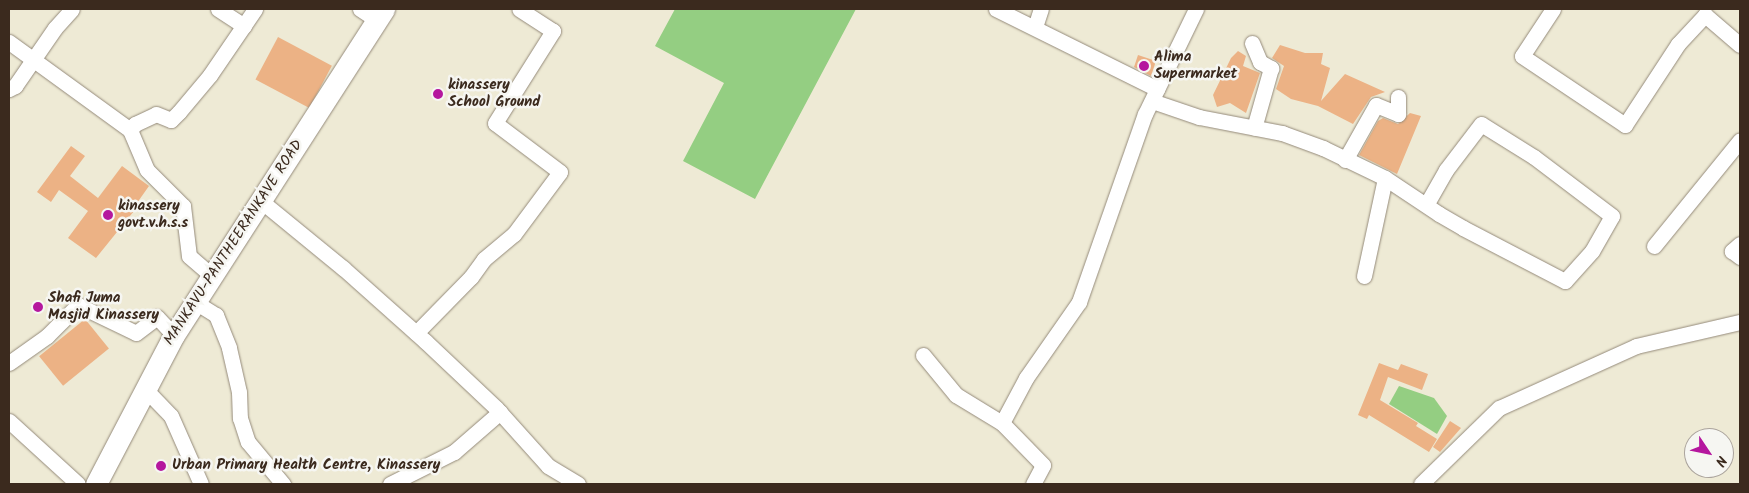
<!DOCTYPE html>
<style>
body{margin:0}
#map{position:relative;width:1749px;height:493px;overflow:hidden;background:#eeead5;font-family:Kalam,sans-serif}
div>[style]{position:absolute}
.green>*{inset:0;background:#94ce82}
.building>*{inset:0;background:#ecb285;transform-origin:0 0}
.roads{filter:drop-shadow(0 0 1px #948a7a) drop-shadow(0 0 1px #948a7a)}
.minor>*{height:15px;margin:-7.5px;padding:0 7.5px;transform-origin:7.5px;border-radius:7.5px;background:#fff}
.secondary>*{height:21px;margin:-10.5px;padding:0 10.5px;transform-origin:10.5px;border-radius:10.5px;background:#fff}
.dots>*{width:14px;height:14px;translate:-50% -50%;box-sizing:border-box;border:2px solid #f6f6f2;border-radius:50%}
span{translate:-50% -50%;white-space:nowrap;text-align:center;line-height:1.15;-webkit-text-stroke:5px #f6f6f2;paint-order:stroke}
.poi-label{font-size:15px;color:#3b2a1e;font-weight:700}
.left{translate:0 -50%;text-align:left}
.street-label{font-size:15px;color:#3b2a1e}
.frame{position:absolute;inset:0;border:10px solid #3b2a1e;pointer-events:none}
.north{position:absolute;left:1684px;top:428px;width:50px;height:50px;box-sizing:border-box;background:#f6f6f2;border:1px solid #aba49d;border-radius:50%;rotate:124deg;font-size:14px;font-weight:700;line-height:20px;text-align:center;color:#3b2a1e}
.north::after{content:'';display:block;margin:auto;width:18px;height:22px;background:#b5179e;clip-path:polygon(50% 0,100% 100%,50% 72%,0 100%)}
</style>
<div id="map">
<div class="green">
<i style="clip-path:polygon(675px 9px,856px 9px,755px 199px,683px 161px,724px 83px,655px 46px)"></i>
<i style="clip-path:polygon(1399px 386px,1434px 398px,1447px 416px,1437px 434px,1389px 404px)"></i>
</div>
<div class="building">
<i style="left:278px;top:37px;width:61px;height:48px;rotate:28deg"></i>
<i style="clip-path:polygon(1280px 45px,1305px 53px,1323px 53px,1321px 64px,1330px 68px,1321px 101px,1345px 74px,1385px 92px,1371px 97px,1353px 124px,1318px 106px,1291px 99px,1276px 89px,1284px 66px,1272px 58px)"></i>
<i style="clip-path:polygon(1238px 51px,1246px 56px,1243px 66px,1260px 73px,1246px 113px,1230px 103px,1217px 107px,1213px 95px,1231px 58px)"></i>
<i style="clip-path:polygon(1138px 55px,1156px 61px,1151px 76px,1134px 67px)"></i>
<i style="clip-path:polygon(1410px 113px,1421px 116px,1397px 174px,1359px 155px,1378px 121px,1383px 118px,1398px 124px)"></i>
<i style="clip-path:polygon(71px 146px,85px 156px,70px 176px,98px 198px,122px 166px,149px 186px,132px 210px,134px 211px,96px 258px,68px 238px,88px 211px,59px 190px,51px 202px,37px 192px)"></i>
<i style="left:85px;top:319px;width:38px;height:59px;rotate:51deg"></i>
<i style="clip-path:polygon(1379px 363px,1398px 370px,1401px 364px,1428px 374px,1422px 390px,1388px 377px,1380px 400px,1418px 423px,1416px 426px,1437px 439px,1429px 452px,1369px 415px,1367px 419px,1358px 415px)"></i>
<i style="clip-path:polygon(1450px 421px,1461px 428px,1440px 452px,1433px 447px)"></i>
</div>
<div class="roads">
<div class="minor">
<i style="left:218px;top:9px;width:31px;rotate:33deg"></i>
<i style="left:360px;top:9px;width:20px;rotate:33deg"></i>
<i style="left:996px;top:9px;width:180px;rotate:26.4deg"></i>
<i style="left:1553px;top:9px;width:56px;rotate:123.4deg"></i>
<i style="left:1522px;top:56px;width:124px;rotate:33.8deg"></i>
<i style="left:1625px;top:125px;width:97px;rotate:-56.8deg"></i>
<i style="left:1678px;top:44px;width:40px;rotate:-47deg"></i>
<i style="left:1705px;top:15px;width:46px;rotate:40.6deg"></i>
<i style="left:1035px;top:27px;width:19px;rotate:-72deg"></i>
<i style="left:9px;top:42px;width:150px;rotate:36deg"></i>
<i style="left:130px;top:130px;width:43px;rotate:67deg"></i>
<i style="left:147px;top:170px;width:51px;rotate:45deg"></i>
<i style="left:183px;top:206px;width:50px;rotate:83.2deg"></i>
<i style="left:189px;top:256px;width:30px;rotate:41deg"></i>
<i style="left:1252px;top:43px;width:21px;rotate:67deg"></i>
<i style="left:1260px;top:62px;width:13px;rotate:29deg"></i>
<i style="left:1271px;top:68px;width:62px;rotate:105.8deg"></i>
<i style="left:9px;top:89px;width:7px;rotate:-27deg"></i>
<i style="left:15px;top:86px;width:70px;rotate:-55.4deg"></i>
<i style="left:55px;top:28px;width:25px;rotate:-48deg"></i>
<i style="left:1152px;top:101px;width:50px;rotate:18.8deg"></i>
<i style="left:1199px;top:117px;width:85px;rotate:10.9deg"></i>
<i style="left:1282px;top:133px;width:44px;rotate:20.1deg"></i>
<i style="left:1323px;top:148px;width:69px;rotate:25.8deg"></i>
<i style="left:1385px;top:178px;width:65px;rotate:33.7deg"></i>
<i style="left:1439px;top:214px;width:28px;rotate:30deg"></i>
<i style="left:1463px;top:228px;width:115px;rotate:27.5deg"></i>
<i style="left:1565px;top:281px;width:40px;rotate:-48deg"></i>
<i style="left:1592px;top:251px;width:40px;rotate:-60.3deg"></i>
<i style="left:1612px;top:216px;width:98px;rotate:-142.9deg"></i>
<i style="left:1534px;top:157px;width:62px;rotate:-148.1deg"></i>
<i style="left:1481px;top:124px;width:58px;rotate:127.3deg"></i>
<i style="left:1446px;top:170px;width:40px;rotate:119.7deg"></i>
<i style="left:130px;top:130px;width:8px;rotate:-50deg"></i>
<i style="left:135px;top:124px;width:23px;rotate:-25deg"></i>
<i style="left:156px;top:114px;width:16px;rotate:22deg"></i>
<i style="left:171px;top:120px;width:11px;rotate:-45deg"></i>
<i style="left:179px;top:112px;width:48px;rotate:-50deg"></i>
<i style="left:210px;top:75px;width:80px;rotate:-55.7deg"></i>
<i style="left:1345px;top:160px;width:63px;rotate:-60.6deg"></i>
<i style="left:1376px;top:105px;width:24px;rotate:22deg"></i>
<i style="left:1398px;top:114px;width:17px;rotate:-90deg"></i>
<i style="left:261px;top:201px;width:106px;rotate:39.3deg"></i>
<i style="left:343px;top:268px;width:110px;rotate:41.7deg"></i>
<i style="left:425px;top:341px;width:98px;rotate:43.3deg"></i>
<i style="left:496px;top:408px;width:78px;rotate:48.1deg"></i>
<i style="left:548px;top:466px;width:35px;rotate:31deg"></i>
<i style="left:1740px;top:244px;width:11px;rotate:139deg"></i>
<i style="left:1732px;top:251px;width:10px;rotate:37deg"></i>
<i style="left:1654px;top:246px;width:136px;rotate:-50.9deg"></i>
<i style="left:1364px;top:276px;width:100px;rotate:-77.9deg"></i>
<i style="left:195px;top:302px;width:25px;rotate:32deg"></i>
<i style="left:216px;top:315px;width:35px;rotate:68deg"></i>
<i style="left:229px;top:348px;width:45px;rotate:77.2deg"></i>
<i style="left:239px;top:392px;width:26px;rotate:88deg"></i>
<i style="left:240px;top:418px;width:25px;rotate:72deg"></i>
<i style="left:248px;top:442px;width:55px;rotate:50.2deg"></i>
<i style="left:416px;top:333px;width:78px;rotate:-45.5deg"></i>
<i style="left:471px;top:277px;width:22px;rotate:-54deg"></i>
<i style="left:484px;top:259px;width:39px;rotate:-40deg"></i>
<i style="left:514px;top:234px;width:77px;rotate:-53.4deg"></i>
<i style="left:560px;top:172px;width:81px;rotate:-143deg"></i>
<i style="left:495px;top:123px;width:109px;rotate:-57.8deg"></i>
<i style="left:553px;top:31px;width:40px;rotate:-147.1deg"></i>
<i style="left:923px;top:355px;width:52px;rotate:50.5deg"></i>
<i style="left:956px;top:395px;width:54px;rotate:31.3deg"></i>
<i style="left:9px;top:363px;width:47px;rotate:-35.4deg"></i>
<i style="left:47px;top:336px;width:44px;rotate:-45deg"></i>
<i style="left:78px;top:305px;width:64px;rotate:25.8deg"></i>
<i style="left:136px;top:333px;width:26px;rotate:-37deg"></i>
<i style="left:157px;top:317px;width:25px;rotate:47deg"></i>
<i style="left:145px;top:389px;width:37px;rotate:46deg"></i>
<i style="left:171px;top:416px;width:74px;rotate:66.2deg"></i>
<i style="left:9px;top:421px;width:93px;rotate:42.4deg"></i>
<i style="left:390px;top:484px;width:72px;rotate:-26.6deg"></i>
<i style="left:454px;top:452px;width:61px;rotate:-41deg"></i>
<i style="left:1033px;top:484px;width:21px;rotate:-62deg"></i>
<i style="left:1043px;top:465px;width:59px;rotate:-134.3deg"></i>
<i style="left:1002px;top:423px;width:51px;rotate:-61.9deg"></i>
<i style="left:1026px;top:378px;width:93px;rotate:-55.1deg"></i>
<i style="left:1079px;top:302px;width:199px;rotate:-70.7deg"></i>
<i style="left:1145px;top:114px;width:117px;rotate:-64.1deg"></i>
<i style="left:1421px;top:484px;width:109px;rotate:-44.3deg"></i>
<i style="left:1499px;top:408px;width:150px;rotate:-24.3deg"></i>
<i style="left:1636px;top:346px;width:107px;rotate:-13deg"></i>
</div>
<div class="secondary">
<i style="left:96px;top:484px;width:168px;rotate:-62.4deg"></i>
<i style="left:174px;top:335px;width:388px;rotate:-57.2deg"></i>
</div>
</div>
<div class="dots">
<i style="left:1144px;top:66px;background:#b5179e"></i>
<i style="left:438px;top:94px;background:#b5179e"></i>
<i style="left:108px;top:215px;background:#b5179e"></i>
<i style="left:38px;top:307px;background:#b5179e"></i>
<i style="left:161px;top:466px;background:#b5179e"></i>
</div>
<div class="poi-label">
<span class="left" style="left:1154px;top:66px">Alima<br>Supermarket</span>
<span class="left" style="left:448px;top:94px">kinassery<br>School Ground</span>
<span class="left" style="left:118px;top:215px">kinassery<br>govt.v.h.s.s</span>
<span class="left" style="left:48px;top:307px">Shafi Juma<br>Masjid Kinassery</span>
<span class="left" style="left:172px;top:466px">Urban Primary Health Centre, Kinassery</span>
</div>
<div class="street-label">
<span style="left:234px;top:243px;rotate:-57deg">MANKAVU-PANTHEERANKAVE ROAD</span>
</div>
<div class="frame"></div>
<div class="north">N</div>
</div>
